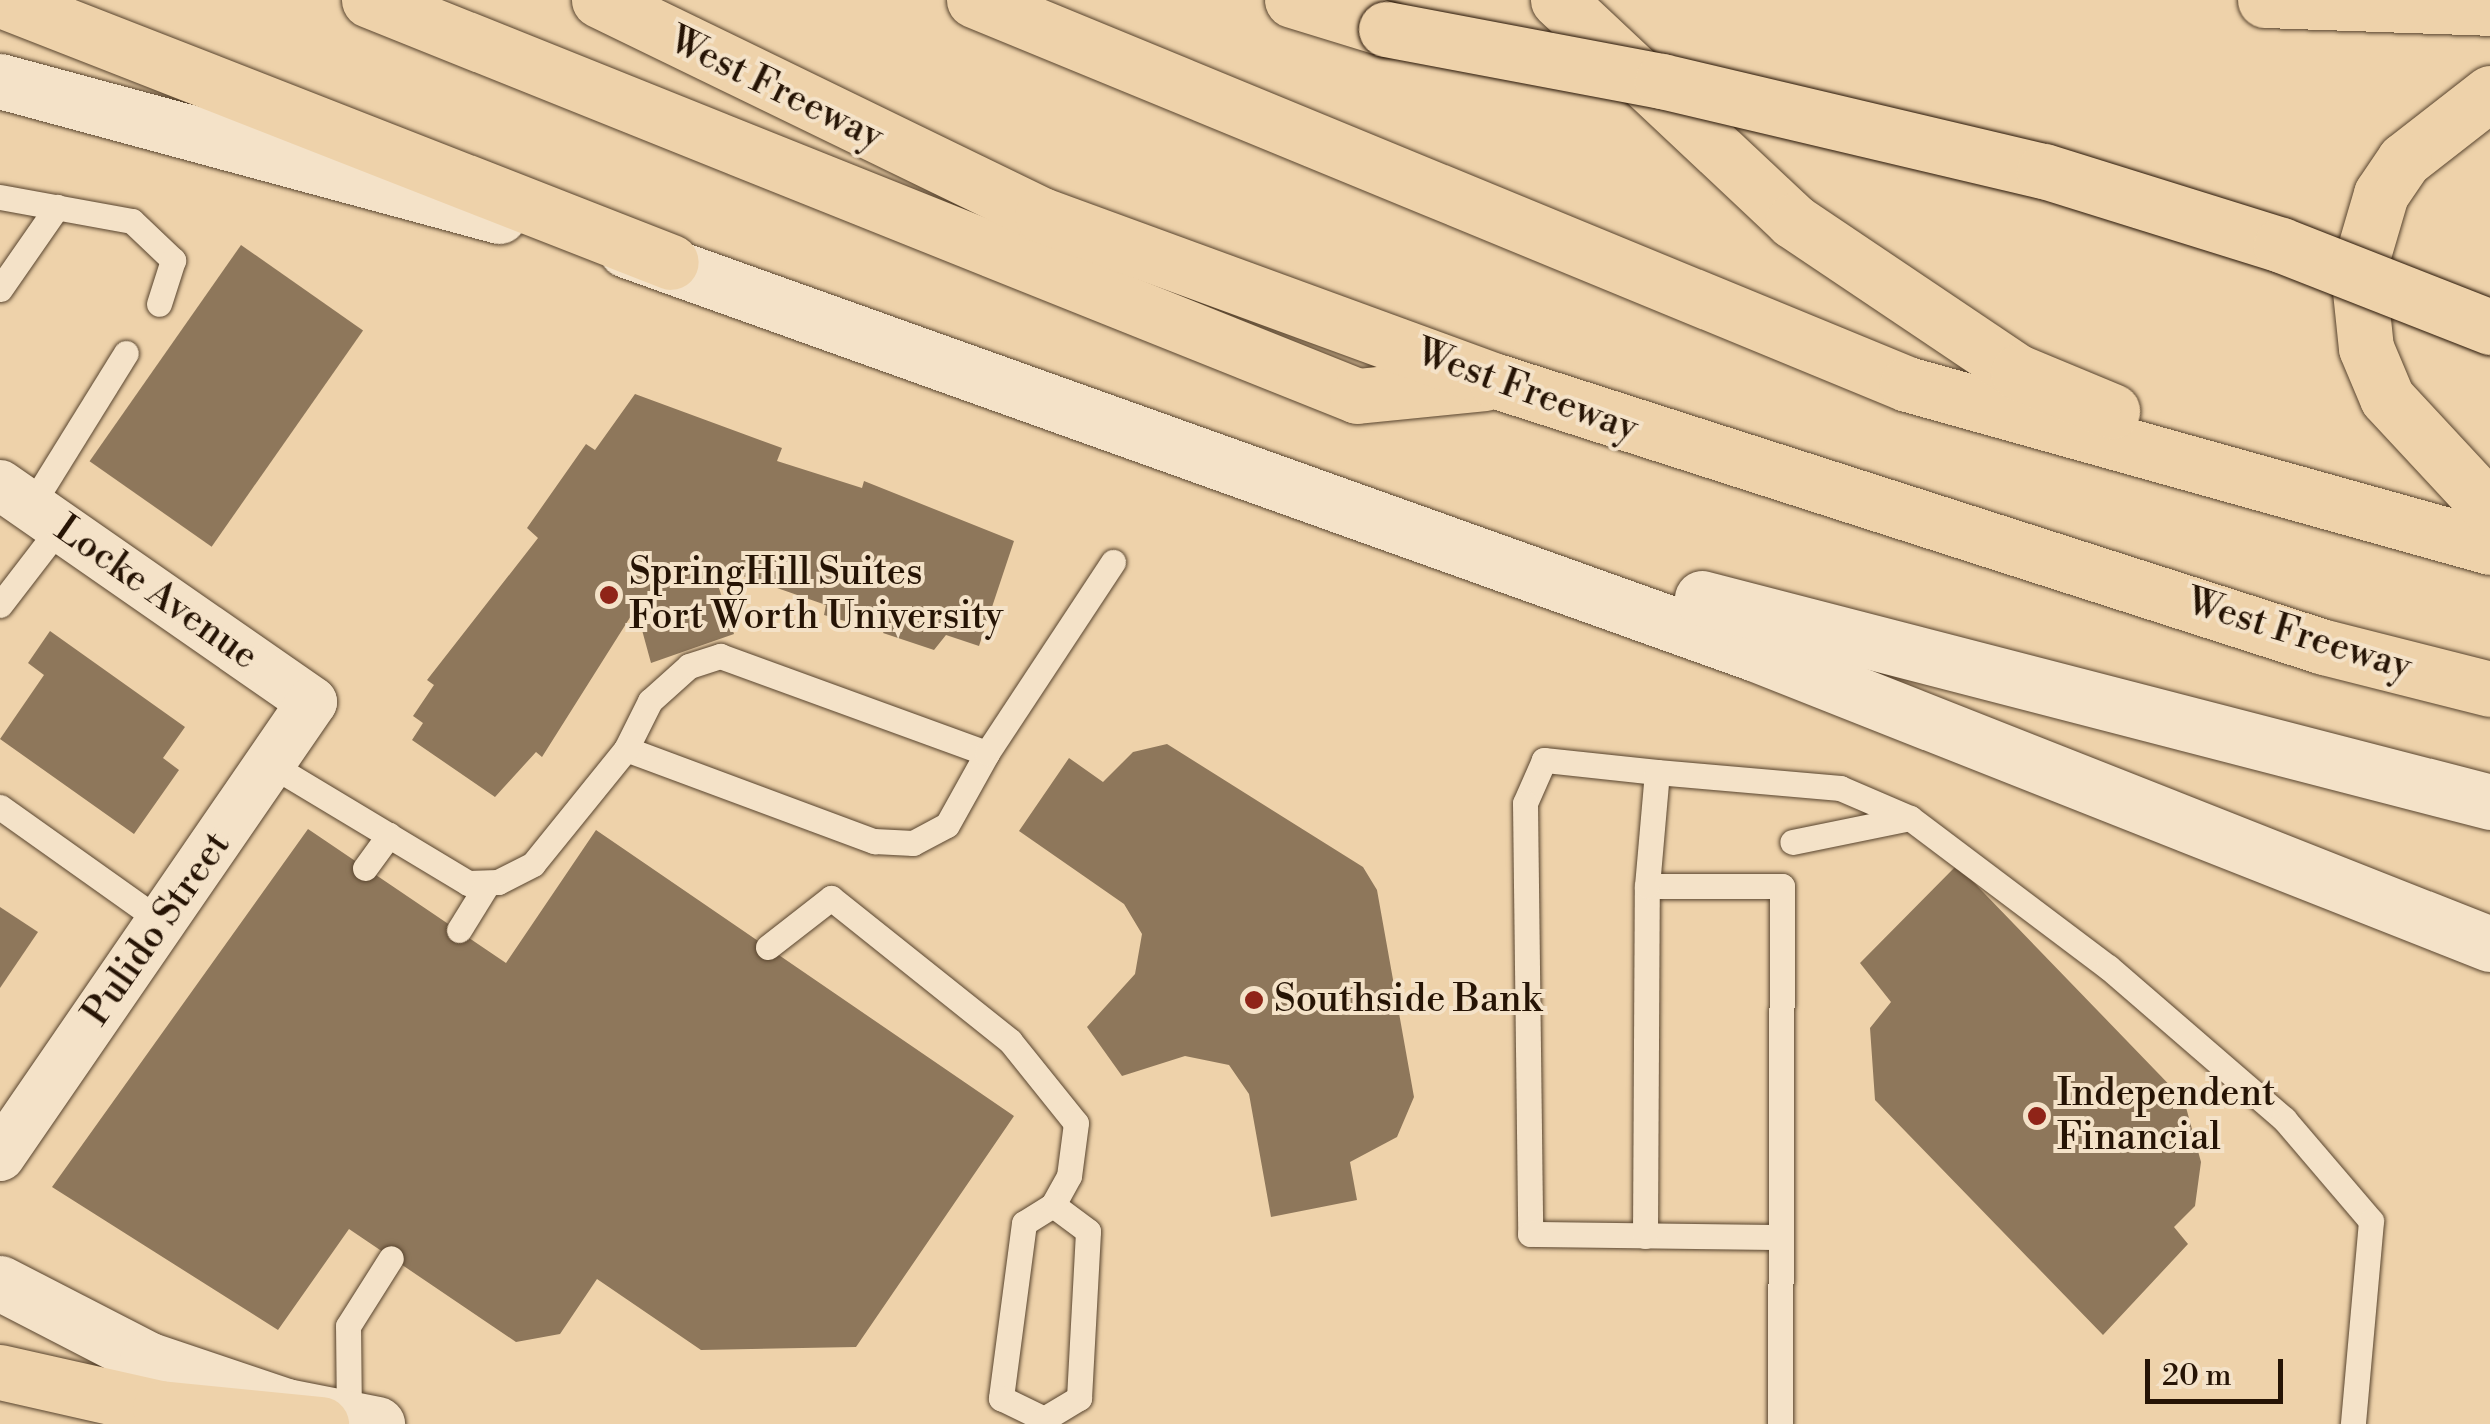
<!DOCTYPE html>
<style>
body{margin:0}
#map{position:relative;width:2490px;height:1424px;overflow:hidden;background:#eed2aa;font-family:"Libre Bodoni",serif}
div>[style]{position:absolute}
.building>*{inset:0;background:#8e775b;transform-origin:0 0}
.roads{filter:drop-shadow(0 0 2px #58442e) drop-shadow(0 0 2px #58442e)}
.service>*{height:25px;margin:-12.5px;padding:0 12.5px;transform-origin:12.5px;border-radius:12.5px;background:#f4e2c8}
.minor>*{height:50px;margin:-25px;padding:0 25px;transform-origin:25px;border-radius:25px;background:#f4e2c8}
.tertiary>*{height:55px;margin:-27.5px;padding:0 27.5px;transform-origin:27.5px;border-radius:27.5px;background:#f4e2c8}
.secondary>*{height:55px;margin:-27.5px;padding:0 27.5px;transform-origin:27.5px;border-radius:27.5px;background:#f4e2c8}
.motorway>*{height:55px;margin:-27.5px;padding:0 27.5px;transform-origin:27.5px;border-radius:27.5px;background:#eed2aa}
.bridges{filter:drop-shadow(0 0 2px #261405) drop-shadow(0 0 2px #261405)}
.motorway-bridge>*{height:55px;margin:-27.5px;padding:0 27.5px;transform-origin:27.5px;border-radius:27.5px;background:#eed2aa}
.dots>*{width:28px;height:28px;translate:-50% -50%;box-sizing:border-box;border:5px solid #f4e2c8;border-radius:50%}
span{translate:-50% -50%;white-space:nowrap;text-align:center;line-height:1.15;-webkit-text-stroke:8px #f4e2c8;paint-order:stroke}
.street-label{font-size:38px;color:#261405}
.poi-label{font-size:38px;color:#261405}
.left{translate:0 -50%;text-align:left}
.scale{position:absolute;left:2145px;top:1359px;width:138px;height:45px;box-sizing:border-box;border:5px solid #261405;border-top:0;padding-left:12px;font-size:30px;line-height:35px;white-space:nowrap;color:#261405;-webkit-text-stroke:8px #f4e2c8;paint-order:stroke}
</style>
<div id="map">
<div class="building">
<i style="left:241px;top:245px;width:149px;height:264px;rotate:35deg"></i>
<i style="clip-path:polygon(635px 394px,782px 448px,777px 461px,862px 488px,864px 481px,1014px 541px,979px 646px,946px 635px,934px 650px,883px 633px,887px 625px,875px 621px,872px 629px,824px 615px,826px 605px,740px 575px,736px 585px,716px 579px,734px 634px,651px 663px,636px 608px,542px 757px,536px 752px,495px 797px,412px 740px,423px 723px,413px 716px,434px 685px,427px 680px,538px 538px,527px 528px,586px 444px,595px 450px)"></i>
<i style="clip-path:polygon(50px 631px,185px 727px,163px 758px,179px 770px,134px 834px,0 739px,44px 675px,28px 663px)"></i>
<i style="clip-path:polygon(1167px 744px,1363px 867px,1377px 890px,1414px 1097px,1397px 1137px,1350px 1162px,1357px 1200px,1271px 1217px,1249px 1094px,1229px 1065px,1185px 1056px,1122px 1076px,1087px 1027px,1135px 974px,1142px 934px,1124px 904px,1019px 831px,1069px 758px,1103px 782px,1133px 752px)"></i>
<i style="clip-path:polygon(308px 829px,506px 963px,596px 830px,1014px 1116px,856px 1347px,701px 1350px,597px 1279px,560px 1334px,516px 1342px,349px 1229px,278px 1330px,52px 1187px)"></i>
<i style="clip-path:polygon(1957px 865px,2184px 1100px,2201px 1162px,2195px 1206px,2174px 1227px,2188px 1244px,2103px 1335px,1875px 1100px,1870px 1028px,1891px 1002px,1860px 963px)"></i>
<i style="clip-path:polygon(0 907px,38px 932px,0 988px)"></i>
</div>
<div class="roads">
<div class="service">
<i style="left:0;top:197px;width:134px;rotate:10.3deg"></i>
<i style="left:132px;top:221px;width:57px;rotate:43.6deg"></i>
<i style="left:173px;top:260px;width:46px;rotate:107.7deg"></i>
<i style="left:0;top:289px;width:100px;rotate:-55.2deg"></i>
<i style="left:31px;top:506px;width:180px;rotate:-58.2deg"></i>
<i style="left:0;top:605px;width:98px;rotate:-52.4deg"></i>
<i style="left:626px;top:749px;width:265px;rotate:20.4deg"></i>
<i style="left:874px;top:841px;width:39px;rotate:3deg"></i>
<i style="left:913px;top:843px;width:38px;rotate:-28deg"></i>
<i style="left:947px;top:825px;width:82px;rotate:-60.9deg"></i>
<i style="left:270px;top:764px;width:231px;rotate:31deg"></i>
<i style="left:468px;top:883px;width:30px;rotate:-2deg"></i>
<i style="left:498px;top:882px;width:39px;rotate:-27deg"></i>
<i style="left:533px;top:864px;width:148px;rotate:-51deg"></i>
<i style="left:626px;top:749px;width:54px;rotate:-63.4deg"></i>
<i style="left:650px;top:701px;width:52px;rotate:-41.9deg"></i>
<i style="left:689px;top:666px;width:33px;rotate:-18deg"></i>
<i style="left:720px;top:656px;width:284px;rotate:20deg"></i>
<i style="left:987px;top:753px;width:229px;rotate:-56.6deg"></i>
<i style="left:1657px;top:772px;width:114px;rotate:-173.9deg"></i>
<i style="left:1544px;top:760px;width:47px;rotate:113.8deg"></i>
<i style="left:1525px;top:803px;width:431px;rotate:89.3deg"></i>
<i style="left:1530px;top:1234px;width:251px;rotate:0.7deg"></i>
<i style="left:0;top:807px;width:199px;rotate:35.4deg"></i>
<i style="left:1910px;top:818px;width:248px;rotate:37deg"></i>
<i style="left:2108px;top:967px;width:233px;rotate:40.8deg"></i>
<i style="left:2284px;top:1119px;width:134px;rotate:49.5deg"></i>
<i style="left:2371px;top:1221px;width:204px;rotate:95.1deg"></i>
<i style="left:365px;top:868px;width:41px;rotate:-54deg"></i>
<i style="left:459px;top:930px;width:55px;rotate:-58.3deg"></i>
<i style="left:768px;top:947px;width:80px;rotate:-37.9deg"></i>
<i style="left:831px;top:898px;width:229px;rotate:38.6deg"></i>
<i style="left:1010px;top:1041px;width:105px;rotate:51.2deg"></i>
<i style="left:1076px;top:1123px;width:53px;rotate:97.5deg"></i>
<i style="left:1069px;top:1176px;width:33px;rotate:119deg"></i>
<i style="left:1053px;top:1205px;width:34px;rotate:148deg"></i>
<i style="left:1024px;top:1223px;width:177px;rotate:97.5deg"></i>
<i style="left:1001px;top:1398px;width:48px;rotate:26deg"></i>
<i style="left:1645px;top:1236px;width:350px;rotate:-89.7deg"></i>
<i style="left:349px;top:1419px;width:93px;rotate:-90.6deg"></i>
<i style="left:348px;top:1326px;width:80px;rotate:-57.7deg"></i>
<i style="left:1044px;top:1419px;width:41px;rotate:-31deg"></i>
<i style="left:1079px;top:1398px;width:167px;rotate:-86.9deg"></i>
<i style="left:1088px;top:1231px;width:44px;rotate:-143.4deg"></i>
<i style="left:1780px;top:1424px;width:538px;rotate:-89.79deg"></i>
<i style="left:1782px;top:886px;width:135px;rotate:180deg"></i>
<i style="left:1647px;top:886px;width:114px;rotate:-85deg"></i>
<i style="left:1657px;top:772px;width:184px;rotate:5deg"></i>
<i style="left:1840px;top:788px;width:76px;rotate:23.2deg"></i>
<i style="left:1910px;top:818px;width:120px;rotate:168.5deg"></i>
</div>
<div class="minor">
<i style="left:0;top:485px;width:380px;rotate:34.8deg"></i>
<i style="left:312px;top:702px;width:551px;rotate:124.5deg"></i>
</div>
<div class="tertiary">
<i style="left:0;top:1283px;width:165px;rotate:27.3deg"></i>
<i style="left:147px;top:1359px;width:147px;rotate:18.7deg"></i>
<i style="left:286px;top:1406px;width:93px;rotate:11.2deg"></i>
</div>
<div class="secondary">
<i style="left:0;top:81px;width:517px;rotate:15.14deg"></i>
<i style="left:626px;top:250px;width:1197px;rotate:19.68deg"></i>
<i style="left:1753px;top:653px;width:792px;rotate:21.55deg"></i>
<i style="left:1702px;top:598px;width:814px;rotate:14.51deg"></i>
</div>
<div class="motorway">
<i style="left:1px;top:0;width:719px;rotate:21.36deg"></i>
<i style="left:369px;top:0;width:1064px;rotate:21.84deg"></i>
<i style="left:1357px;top:396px;width:128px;rotate:-5.8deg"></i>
<i style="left:599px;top:0;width:492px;rotate:25.9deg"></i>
<i style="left:1042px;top:215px;width:483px;rotate:20.1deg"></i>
<i style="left:1496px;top:381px;width:870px;rotate:17.81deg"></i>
<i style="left:2324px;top:647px;width:171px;rotate:14.2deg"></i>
<i style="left:974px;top:0;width:1009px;rotate:22.37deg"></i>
<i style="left:1907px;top:384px;width:605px;rotate:15.62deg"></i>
<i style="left:1292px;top:0;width:98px;rotate:17.1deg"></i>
<i style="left:1558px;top:0;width:323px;rotate:43.2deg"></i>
<i style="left:1793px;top:221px;width:271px;rotate:33.9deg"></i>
<i style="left:2018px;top:372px;width:102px;rotate:22.5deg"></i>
<i style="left:2265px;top:0;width:225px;rotate:2deg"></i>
<i style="left:2490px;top:93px;width:109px;rotate:142.1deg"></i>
<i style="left:2404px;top:160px;width:41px;rotate:124.1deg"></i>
<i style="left:2381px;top:194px;width:81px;rotate:106.4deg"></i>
<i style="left:2358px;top:272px;width:76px;rotate:84deg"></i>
<i style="left:2366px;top:348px;width:54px;rotate:67.2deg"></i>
<i style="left:2387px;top:398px;width:151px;rotate:47.1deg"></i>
<i style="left:0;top:1372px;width:164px;rotate:12.7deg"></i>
<i style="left:160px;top:1408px;width:162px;rotate:5.7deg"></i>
</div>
</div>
<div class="bridges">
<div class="motorway-bridge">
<i style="left:1386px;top:29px;width:281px;rotate:10.7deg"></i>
<i style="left:1662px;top:81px;width:392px;rotate:13.3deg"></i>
<i style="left:2044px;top:171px;width:248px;rotate:17.3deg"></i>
<i style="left:2281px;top:245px;width:225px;rotate:21.4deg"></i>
</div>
</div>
<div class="dots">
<i style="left:609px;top:595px;background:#8f2418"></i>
<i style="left:1254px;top:1000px;background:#8f2418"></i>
<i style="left:2037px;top:1116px;background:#8f2418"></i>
</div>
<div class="street-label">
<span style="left:776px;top:89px;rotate:26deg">West Freeway</span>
<span style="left:1527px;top:391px;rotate:20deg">West Freeway</span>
<span style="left:156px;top:593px;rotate:35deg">Locke Avenue</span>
<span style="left:2299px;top:635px;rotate:17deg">West Freeway</span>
<span style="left:157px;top:929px;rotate:-55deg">Pulido Street</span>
</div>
<div class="poi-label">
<span class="left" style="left:629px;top:595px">SpringHill Suites<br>Fort Worth University</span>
<span class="left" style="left:1274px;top:1000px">Southside Bank</span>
<span class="left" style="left:2057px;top:1116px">Independent<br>Financial</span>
</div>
<div class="scale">20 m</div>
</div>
